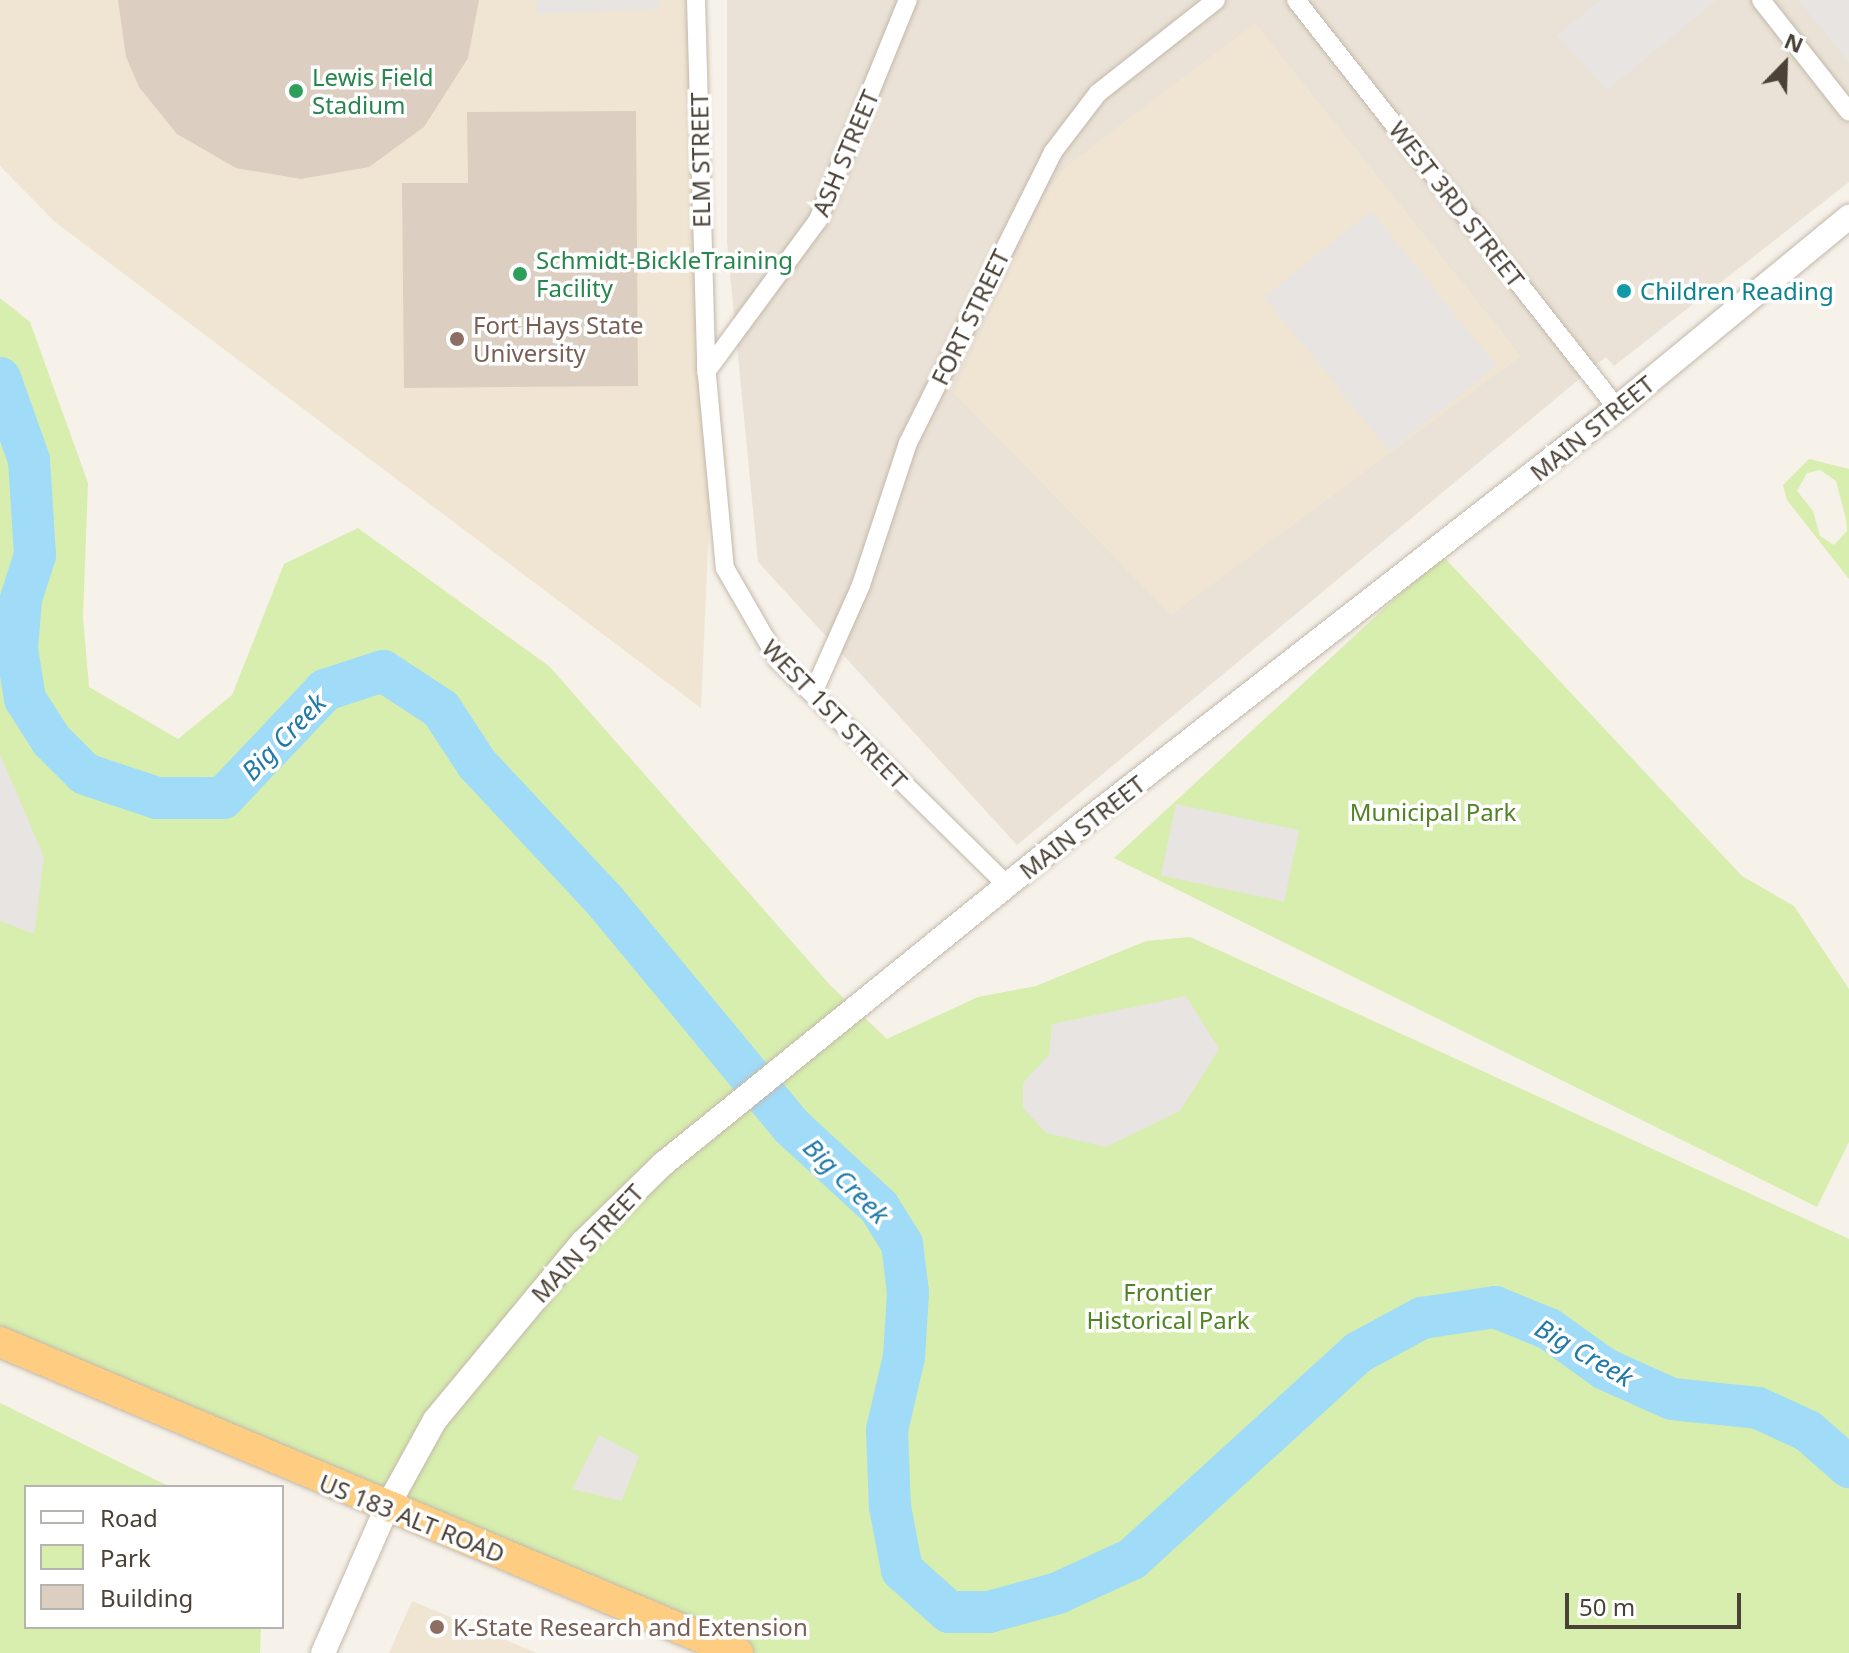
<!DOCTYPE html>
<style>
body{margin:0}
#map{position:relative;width:1849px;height:1653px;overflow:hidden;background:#f6f1e9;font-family:"Noto Sans",sans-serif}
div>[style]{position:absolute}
.residential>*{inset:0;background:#eae2d6}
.education>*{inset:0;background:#f0e5d2}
.green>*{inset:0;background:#d7eeae}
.parking>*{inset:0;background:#e7e4e1;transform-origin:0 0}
.river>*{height:42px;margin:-21px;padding:0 21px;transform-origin:21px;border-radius:21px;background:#a0dbf8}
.building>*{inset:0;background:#dccec0}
.roads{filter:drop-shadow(0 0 2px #c3b8aa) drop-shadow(0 0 2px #c3b8aa)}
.minor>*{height:18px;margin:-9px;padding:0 9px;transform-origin:9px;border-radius:9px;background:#fff}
.tertiary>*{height:24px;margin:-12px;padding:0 12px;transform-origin:12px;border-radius:12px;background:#fff}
.trunk>*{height:30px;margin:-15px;padding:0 15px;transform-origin:15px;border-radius:15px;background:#ffcd82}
.dots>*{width:22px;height:22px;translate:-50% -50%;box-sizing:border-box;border:4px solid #fff;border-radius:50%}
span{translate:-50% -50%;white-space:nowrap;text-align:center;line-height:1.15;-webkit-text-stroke:7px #fff;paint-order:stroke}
.leisure-label{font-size:24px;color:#27864d}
.left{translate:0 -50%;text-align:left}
.street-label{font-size:24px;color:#4b4136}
.culture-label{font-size:24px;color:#0d838f}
.education-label{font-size:24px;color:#785e54}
.park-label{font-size:24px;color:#508323}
.water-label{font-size:26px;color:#217aa7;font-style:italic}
.legend{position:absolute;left:24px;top:1485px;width:260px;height:144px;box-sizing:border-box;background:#fff;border:2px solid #b7b3af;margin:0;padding:10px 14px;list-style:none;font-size:24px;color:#4b4136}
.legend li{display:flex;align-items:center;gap:16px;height:40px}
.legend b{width:40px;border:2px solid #b7b3af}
.north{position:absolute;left:1745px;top:24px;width:80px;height:80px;-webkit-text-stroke:6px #fff;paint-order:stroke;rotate:23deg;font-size:22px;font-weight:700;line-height:32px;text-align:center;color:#4b4136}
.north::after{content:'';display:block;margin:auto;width:28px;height:36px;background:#4b4136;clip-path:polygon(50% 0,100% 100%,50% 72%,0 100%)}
.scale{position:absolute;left:1565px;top:1593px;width:176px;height:36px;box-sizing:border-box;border:4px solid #4b4136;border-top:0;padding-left:10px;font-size:24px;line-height:28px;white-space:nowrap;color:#4b4136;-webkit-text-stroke:6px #fff;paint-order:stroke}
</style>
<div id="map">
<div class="residential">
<i style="clip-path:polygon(727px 0,1849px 0,1849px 182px,1614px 366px,1606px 357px,1017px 845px,758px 562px,727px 242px)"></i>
</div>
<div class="education">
<i style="clip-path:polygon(0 0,690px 0,712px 455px,701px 708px,55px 222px,0 166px)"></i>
<i style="clip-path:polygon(1255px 23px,1521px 356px,1171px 615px,954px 393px,1044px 194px,1068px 165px)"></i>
<i style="clip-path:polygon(412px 1601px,537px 1653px,389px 1653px)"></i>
</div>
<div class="green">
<i style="clip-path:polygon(0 298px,30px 322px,88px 483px,83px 617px,89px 687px,178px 739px,232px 695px,284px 564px,358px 528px,550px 667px,830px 985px,887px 1039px,978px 997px,1036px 986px,1146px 941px,1190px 937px,1849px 1239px,1849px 1653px,738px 1653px,0 1342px)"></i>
<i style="clip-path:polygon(evenodd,1809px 459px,1849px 469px,1849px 579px,1787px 500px,1783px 485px,1809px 459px,1820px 470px,1836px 481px,1846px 519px,1847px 531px,1834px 545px,1820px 536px,1813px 511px,1797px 491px,1807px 473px,1820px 470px)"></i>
<i style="clip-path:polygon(1442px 555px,1742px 876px,1794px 906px,1849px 989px,1849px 1142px,1817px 1207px,1114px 858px)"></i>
<i style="clip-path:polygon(0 1403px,170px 1487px,26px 1487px,26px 1627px,261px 1627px,260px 1653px,0 1653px)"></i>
</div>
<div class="parking">
<i style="clip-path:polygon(537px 0,659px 0,659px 9px,537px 14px)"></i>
<i style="clip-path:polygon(1600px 0,1717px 0,1607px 90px,1557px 35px)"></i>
<i style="clip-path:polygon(1798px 0,1849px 0,1849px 62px)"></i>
<i style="left:1371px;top:211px;width:199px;height:137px;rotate:51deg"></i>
<i style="clip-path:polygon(0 754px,44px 857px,34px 934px,0 921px)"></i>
<i style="left:1176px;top:804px;width:126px;height:73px;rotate:12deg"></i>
<i style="clip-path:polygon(1186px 996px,1219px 1049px,1180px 1111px,1106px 1147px,1046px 1133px,1023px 1108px,1023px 1083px,1049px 1055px,1052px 1024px)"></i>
<i style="clip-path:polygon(599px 1435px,639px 1456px,622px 1501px,572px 1489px)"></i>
</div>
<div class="river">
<i style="left:0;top:378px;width:87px;rotate:70.5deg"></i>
<i style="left:29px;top:460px;width:95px;rotate:86.4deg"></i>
<i style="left:35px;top:555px;width:46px;rotate:107.7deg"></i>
<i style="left:21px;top:599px;width:50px;rotate:94.6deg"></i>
<i style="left:17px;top:649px;width:51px;rotate:80.9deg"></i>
<i style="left:25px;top:699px;width:49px;rotate:57.6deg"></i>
<i style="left:51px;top:740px;width:48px;rotate:45deg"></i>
<i style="left:85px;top:774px;width:76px;rotate:18.4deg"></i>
<i style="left:157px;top:798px;width:66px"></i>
<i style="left:223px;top:798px;width:149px;rotate:-46.6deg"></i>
<i style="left:325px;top:690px;width:61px;rotate:-18.1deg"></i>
<i style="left:383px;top:671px;width:69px;rotate:33.2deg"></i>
<i style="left:441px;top:709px;width:66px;rotate:56.8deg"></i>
<i style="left:477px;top:764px;width:187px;rotate:46.9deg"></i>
<i style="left:605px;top:901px;width:293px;rotate:50.4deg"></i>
<i style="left:792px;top:1127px;width:118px;rotate:42.6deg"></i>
<i style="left:879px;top:1207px;width:44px;rotate:58.1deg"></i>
<i style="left:902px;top:1244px;width:48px;rotate:82.9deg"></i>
<i style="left:908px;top:1292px;width:65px;rotate:93.5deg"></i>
<i style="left:904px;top:1357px;width:75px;rotate:103.1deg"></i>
<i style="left:887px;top:1430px;width:77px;rotate:87.8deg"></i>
<i style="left:890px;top:1507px;width:64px;rotate:79.2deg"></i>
<i style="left:902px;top:1570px;width:63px;rotate:41.8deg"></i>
<i style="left:949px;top:1612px;width:40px"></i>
<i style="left:989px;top:1612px;width:72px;rotate:-15.4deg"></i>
<i style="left:1058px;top:1593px;width:81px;rotate:-24.7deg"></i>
<i style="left:1132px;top:1559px;width:307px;rotate:-42.4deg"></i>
<i style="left:1359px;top:1352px;width:72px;rotate:-28.4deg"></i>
<i style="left:1422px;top:1318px;width:74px;rotate:-8.6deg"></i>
<i style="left:1495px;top:1307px;width:58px;rotate:22.2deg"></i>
<i style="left:1549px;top:1329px;width:69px;rotate:35.5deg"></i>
<i style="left:1605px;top:1369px;width:73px;rotate:24.1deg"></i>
<i style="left:1672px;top:1399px;width:86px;rotate:6deg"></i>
<i style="left:1758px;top:1408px;width:55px;rotate:24.7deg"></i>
<i style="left:1808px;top:1431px;width:55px;rotate:41.3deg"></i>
</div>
<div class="building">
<i style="clip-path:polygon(118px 0,479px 0,468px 58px,424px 127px,369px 167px,301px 179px,236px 168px,177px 134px,139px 87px,126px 57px)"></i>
<i style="clip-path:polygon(636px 111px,638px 386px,404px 388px,402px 183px,468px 183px,467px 112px)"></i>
</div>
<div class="roads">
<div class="minor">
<i style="left:696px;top:0;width:365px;rotate:88.4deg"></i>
<i style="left:706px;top:365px;width:204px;rotate:84.7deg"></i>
<i style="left:725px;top:568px;width:106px;rotate:60.1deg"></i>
<i style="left:778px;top:660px;width:321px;rotate:44.5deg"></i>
<i style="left:1296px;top:0;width:519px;rotate:51.81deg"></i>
<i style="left:1761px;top:0;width:142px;rotate:51.8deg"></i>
<i style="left:706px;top:372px;width:189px;rotate:-53.6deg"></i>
<i style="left:818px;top:220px;width:238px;rotate:-67.8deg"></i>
<i style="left:813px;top:693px;width:118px;rotate:-66deg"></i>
<i style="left:861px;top:585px;width:150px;rotate:-71.7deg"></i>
<i style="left:908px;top:443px;width:325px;rotate:-63.5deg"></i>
<i style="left:1053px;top:152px;width:74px;rotate:-52.7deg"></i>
<i style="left:1098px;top:93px;width:150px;rotate:-38.2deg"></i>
</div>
<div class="tertiary">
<i style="left:323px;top:1653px;width:159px;rotate:-66.3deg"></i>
<i style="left:387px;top:1507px;width:99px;rotate:-61.1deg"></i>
<i style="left:435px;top:1420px;width:231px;rotate:-50.3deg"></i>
<i style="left:583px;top:1242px;width:112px;rotate:-44.3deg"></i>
<i style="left:663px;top:1164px;width:535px;rotate:-39.01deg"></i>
<i style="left:1079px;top:827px;width:682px;rotate:-37.91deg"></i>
<i style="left:1617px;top:408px;width:301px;rotate:-39.5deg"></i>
</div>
<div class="trunk">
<i style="left:0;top:1342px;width:801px;rotate:22.85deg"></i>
</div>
</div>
<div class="dots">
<i style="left:296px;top:91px;background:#2e9e5b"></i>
<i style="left:520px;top:274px;background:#2e9e5b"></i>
<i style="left:1624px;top:291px;background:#0f9aa8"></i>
<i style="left:457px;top:339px;background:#8d6e63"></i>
<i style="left:437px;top:1627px;background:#8d6e63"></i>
</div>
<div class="leisure-label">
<span class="left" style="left:312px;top:91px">Lewis Field<br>Stadium</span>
<span class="left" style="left:536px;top:274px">Schmidt-BickleTraining<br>Facility</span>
</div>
<div class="street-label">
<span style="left:845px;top:153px;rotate:-67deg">ASH STREET</span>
<span style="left:700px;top:160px;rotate:-91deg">ELM STREET</span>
<span style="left:1457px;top:204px;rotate:52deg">WEST 3RD STREET</span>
<span style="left:970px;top:317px;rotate:-64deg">FORT STREET</span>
<span style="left:1592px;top:428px;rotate:-39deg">MAIN STREET</span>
<span style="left:835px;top:714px;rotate:46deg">WEST 1ST STREET</span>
<span style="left:1082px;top:827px;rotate:-38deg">MAIN STREET</span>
<span style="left:587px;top:1243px;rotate:-47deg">MAIN STREET</span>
<span style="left:412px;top:1518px;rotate:22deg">US 183 ALT ROAD</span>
</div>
<div class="culture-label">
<span class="left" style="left:1640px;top:291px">Children Reading</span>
</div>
<div class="education-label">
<span class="left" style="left:473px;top:339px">Fort Hays State<br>University</span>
<span class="left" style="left:453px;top:1627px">K-State Research and Extension</span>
</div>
<div class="park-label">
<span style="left:1433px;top:812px">Municipal Park</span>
<span style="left:1168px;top:1306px">Frontier<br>Historical Park</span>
</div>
<div class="water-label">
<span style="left:284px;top:737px;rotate:-46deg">Big Creek</span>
<span style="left:846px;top:1181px;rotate:45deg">Big Creek</span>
<span style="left:1584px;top:1353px;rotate:30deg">Big Creek</span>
</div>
<ul class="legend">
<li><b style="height:10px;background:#fff"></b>Road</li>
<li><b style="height:22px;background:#d7eeae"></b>Park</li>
<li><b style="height:22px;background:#dccec0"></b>Building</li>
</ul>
<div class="north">N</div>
<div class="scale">50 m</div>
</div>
